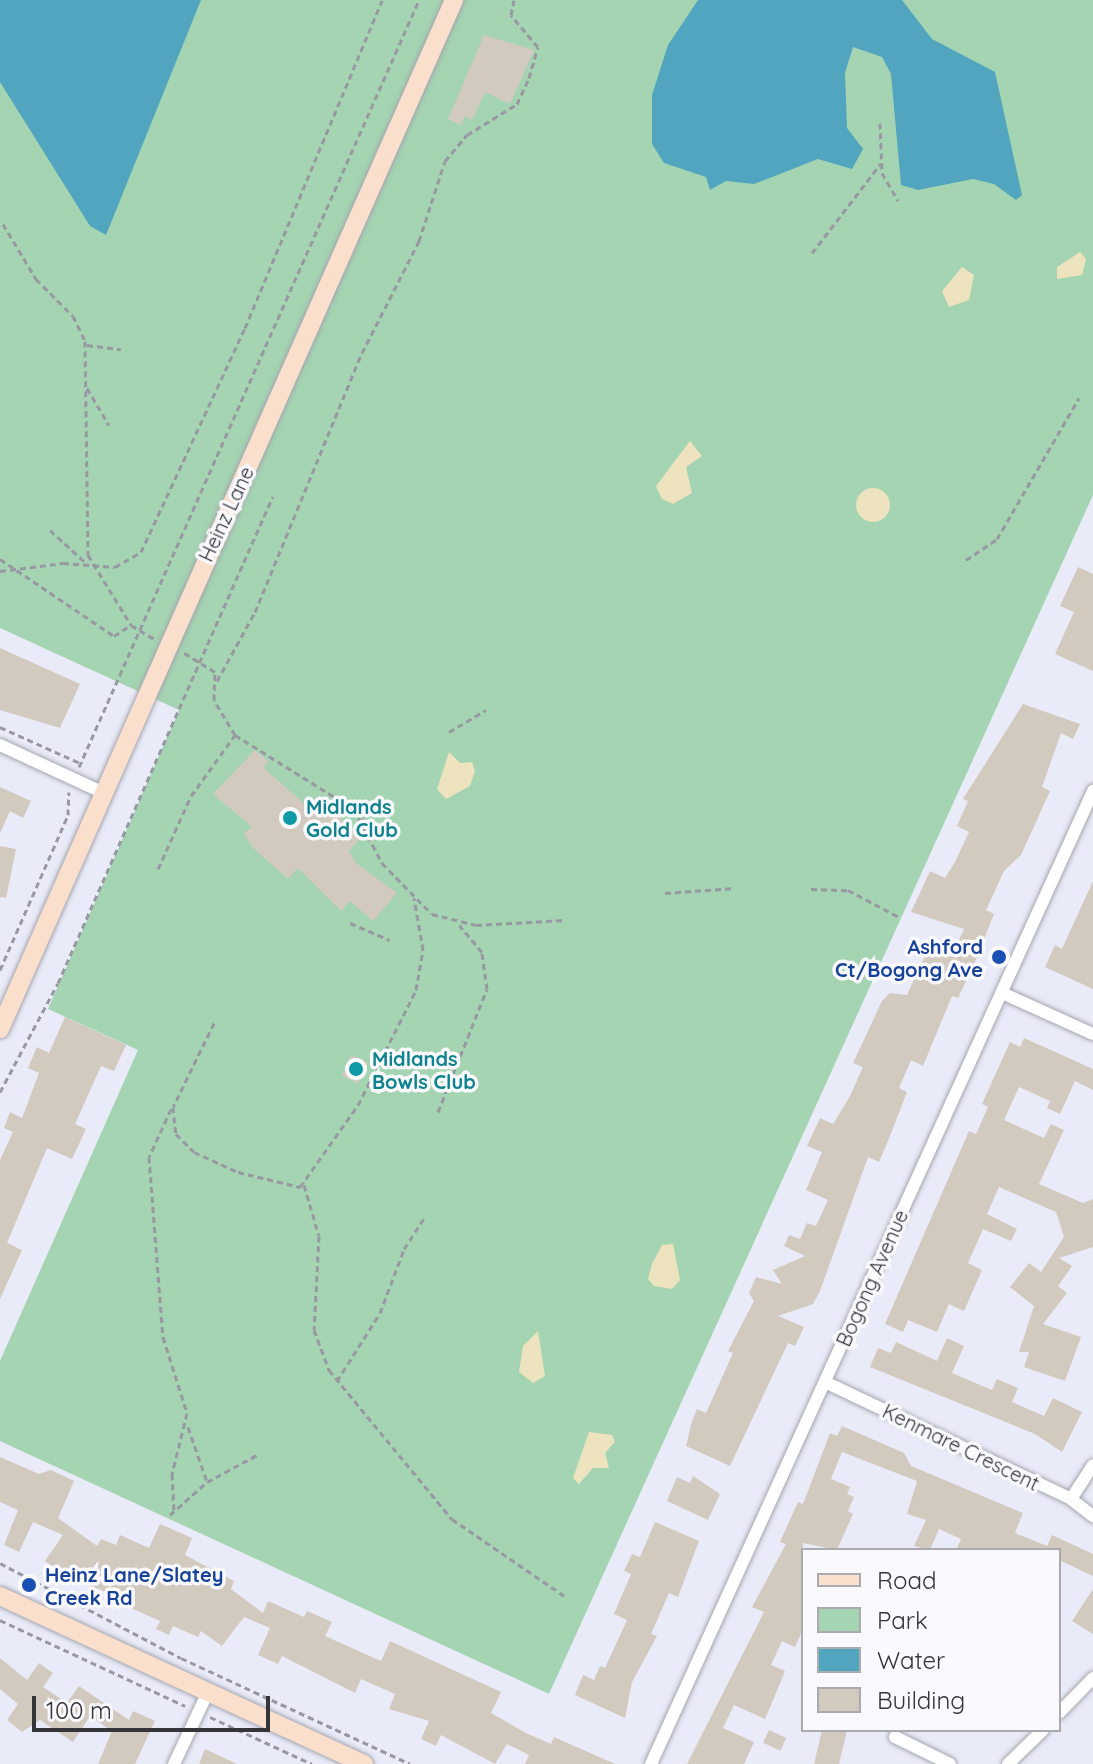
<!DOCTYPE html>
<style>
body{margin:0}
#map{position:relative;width:1093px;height:1764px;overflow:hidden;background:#eaebf8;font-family:Quicksand,sans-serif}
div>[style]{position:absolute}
.green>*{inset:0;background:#a4d4b1}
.sand>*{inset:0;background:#ede3be}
.round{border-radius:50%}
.water>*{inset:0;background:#51a5bf}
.building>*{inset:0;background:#d2c9bf;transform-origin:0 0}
.path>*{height:3px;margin-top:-1.5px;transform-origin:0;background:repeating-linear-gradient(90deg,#9798a1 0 6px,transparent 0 10px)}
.roads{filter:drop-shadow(0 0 2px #a5a6b1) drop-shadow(0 0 2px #a5a6b1)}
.street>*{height:12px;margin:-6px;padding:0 6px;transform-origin:6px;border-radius:6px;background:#fff}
.secondary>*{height:18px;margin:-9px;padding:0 9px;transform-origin:9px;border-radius:9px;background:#f9dfcc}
.dots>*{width:22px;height:22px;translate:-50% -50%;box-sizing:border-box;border:4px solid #f9f9fe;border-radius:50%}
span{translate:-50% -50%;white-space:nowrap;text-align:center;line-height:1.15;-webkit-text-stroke:7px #f9f9fe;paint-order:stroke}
.street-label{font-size:20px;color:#343439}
.culture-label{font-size:20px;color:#0d838f;font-weight:700}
.left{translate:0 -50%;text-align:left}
.transit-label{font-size:20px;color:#164399;font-weight:700}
.right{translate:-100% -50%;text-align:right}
.legend{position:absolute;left:801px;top:1548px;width:260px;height:184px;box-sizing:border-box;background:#f9f9fe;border:2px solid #aaaaaf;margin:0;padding:10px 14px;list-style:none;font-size:24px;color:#343439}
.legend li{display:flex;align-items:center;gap:16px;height:40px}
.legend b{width:40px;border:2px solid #aaaaaf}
.scale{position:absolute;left:32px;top:1696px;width:238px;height:36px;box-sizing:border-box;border:4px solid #343439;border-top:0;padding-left:10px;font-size:24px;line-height:28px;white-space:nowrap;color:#343439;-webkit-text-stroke:6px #f9f9fe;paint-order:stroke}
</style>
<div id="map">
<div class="green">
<i style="clip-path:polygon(0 0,1093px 0,1093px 495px,549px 1694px,0 1441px,0 1361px,138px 1050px,48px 1009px,179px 710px,0 628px)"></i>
</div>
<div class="sand">
<i style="clip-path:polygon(1080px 252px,1086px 259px,1082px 275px,1057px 279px,1057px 267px)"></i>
<i style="clip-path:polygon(962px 267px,974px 275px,969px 300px,949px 307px,942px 291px)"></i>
<i style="clip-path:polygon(690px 441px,702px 456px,686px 467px,692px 493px,673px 504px,662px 499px,656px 486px)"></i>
<i class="round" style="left:856px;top:488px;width:34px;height:34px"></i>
<i style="clip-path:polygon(449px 752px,460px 763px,472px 762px,475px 771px,470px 786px,446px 799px,437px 789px)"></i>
<i style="clip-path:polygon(673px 1244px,680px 1280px,672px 1289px,654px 1286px,648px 1279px,652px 1264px,662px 1245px)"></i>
<i style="clip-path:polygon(538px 1331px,545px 1376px,533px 1383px,519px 1372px,523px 1346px)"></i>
<i style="clip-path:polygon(589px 1432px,612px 1435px,615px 1442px,605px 1453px,609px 1468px,593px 1468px,579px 1484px,573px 1478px)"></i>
</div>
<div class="water">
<i style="clip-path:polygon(0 0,201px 0,106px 235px,90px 226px,0 82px)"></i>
<i style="clip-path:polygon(698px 0,902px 0,932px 39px,995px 72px,1022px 195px,1016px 200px,994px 184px,973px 179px,918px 190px,901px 185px,891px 74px,882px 57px,853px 47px,845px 73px,847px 128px,863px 149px,852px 169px,818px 159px,754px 184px,726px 181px,710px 190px,706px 177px,664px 163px,652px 144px,652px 95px,668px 45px)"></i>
</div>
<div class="building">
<i style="clip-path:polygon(484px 35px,534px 50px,510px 104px,485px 92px,472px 120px,465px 116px,461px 125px,448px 119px)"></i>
<i style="clip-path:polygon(1078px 567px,1093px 574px,1093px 671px,1055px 654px,1074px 612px,1060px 606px)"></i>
<i style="clip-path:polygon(0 648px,80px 684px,60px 728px,0 710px)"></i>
<i style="clip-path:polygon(1023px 704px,1080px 724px,1073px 739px,1061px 733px,1042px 787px,1050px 791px,1021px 855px,1004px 871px,986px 910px,994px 914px,975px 962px,958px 998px,952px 996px,923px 1066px,911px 1060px,899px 1088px,907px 1092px,888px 1141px,879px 1162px,868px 1157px,820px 1291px,813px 1304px,778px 1316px,804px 1327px,795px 1346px,788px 1343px,730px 1466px,686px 1446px,692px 1421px,697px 1409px,706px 1413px,733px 1353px,728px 1351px,754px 1301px,749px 1293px,756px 1277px,782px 1284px,773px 1270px,805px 1256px,784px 1246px,789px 1235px,800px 1239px,807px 1223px,816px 1226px,828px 1200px,806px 1190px,822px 1152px,807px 1146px,820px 1118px,833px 1124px,850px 1096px,863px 1067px,853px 1063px,882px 1001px,890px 993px,907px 995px,929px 947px,951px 957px,964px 929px,911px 912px,930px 871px,945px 878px,956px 860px,969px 832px,957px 826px,968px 801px,963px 799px)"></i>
<i style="clip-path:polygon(255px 750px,269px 762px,264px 768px,309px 808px,317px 798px,362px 836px,349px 851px,356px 863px,397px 893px,373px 921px,350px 901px,341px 911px,298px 868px,288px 879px,252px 847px,244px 833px,252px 827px,213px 794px)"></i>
<i style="clip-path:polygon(0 787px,31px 801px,23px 818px,10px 811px,0 833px)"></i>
<i style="clip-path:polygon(0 846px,16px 849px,6px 898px,0 897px)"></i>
<i style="clip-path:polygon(1093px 881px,1093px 989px,1045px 967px,1055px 945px,1062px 949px)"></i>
<i style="clip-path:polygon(65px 1017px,126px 1045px,114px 1071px,101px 1066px,75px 1124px,86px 1129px,72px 1159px,47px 1148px,7px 1243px,22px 1250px,0 1299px,0 1160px,13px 1132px,4px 1128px,10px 1112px,22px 1118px,39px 1073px,28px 1068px,37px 1047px,49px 1053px)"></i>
<i style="clip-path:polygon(1024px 1038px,1093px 1069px,1093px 1090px,1075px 1081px,1060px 1114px,1047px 1108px,1050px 1101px,1019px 1087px,1004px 1120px,1044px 1138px,1051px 1124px,1064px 1130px,1039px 1184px,1083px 1203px,1093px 1199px,1093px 1247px,1059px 1258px,1072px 1266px,1058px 1286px,1067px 1293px,1043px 1324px,1081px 1337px,1065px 1381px,1024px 1367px,1029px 1352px,1019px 1352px,1034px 1306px,1010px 1287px,1029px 1263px,1041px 1272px,1064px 1237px,1056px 1212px,999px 1187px,987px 1214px,1017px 1229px,1011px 1241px,983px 1229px,968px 1263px,982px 1270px,964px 1311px,949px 1304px,937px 1332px,908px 1320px,903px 1332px,885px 1324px,969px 1131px,976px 1134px,988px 1107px,982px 1104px,1010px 1042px,1020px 1047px)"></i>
<i style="left:352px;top:1055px;width:18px;height:23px;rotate:27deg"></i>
<i style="clip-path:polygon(947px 1338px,964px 1346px,952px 1373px,992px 1390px,997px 1379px,1018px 1388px,1012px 1402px,1044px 1416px,1053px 1398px,1082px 1412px,1062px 1452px,1035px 1434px,870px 1367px,878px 1348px,891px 1353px,896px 1342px,937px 1361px)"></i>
<i style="clip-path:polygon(842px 1426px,904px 1453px,911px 1466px,1023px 1513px,1015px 1533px,1047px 1546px,1052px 1535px,1093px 1554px,1093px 1576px,1059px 1560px,1059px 1550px,956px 1550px,961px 1539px,939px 1529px,930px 1550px,914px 1546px,926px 1520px,907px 1514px,917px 1481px,842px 1452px,831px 1479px,850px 1487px,847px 1494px,854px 1497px,848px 1511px,853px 1514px,837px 1550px,803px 1543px,803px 1629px,795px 1647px,782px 1641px,771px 1665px,785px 1671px,774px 1698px,765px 1719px,734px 1705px,723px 1728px,754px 1742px,744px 1764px,687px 1764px,764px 1612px,752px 1607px,786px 1544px,780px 1542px,798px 1502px,803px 1504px,830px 1433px,837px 1436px)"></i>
<i style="clip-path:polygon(0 1457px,39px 1474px,51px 1470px,74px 1481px,58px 1518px,97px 1546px,101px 1539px,116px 1545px,120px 1535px,149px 1548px,160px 1524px,192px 1538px,185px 1555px,234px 1581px,231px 1589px,263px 1613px,268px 1601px,304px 1617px,307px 1611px,332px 1622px,325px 1636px,381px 1661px,390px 1641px,501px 1692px,491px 1713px,526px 1733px,551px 1744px,554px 1737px,615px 1764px,525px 1764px,529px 1755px,507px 1744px,495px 1764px,441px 1735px,436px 1746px,421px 1739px,429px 1721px,389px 1709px,395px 1694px,361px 1679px,355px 1693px,282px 1656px,278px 1664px,258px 1655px,270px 1628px,244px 1617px,222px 1646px,201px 1631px,198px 1637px,173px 1626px,169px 1635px,156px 1629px,160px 1621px,124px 1605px,126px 1600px,68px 1577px,45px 1561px,63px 1535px,33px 1522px,19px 1552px,4px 1545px,18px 1510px,0 1502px)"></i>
<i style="clip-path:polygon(693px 1476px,720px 1494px,708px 1520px,667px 1501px,677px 1477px,690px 1483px)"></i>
<i style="clip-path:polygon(655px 1522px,699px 1541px,678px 1597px,669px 1593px,651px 1634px,657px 1636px,632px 1682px,625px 1718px,575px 1695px,583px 1675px,594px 1680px,600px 1666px,605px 1668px,627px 1620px,614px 1614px,631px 1574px,624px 1571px,632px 1554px,640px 1557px)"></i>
<i style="clip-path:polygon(1093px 1589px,1093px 1634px,1072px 1621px)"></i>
<i style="clip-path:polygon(0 1658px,27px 1680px,39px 1663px,53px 1673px,43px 1687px,67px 1703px,79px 1686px,129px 1720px,133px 1711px,155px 1721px,135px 1764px,98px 1764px,112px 1731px,90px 1716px,73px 1742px,40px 1720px,22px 1732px,7px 1720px,18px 1704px,0 1689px)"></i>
<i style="left:769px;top:1730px;width:19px;height:14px;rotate:25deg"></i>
<i style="clip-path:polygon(822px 1730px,847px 1730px,839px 1764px,814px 1764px)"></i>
<i style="clip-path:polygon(205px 1749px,237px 1764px,199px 1764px)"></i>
</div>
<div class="path">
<i style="left:880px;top:123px;width:50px;rotate:87.7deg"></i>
<i style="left:882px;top:173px;width:32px;rotate:60deg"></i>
<i style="left:3px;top:224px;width:64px;rotate:59deg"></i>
<i style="left:36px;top:279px;width:52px;rotate:45deg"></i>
<i style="left:73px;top:316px;width:28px;rotate:64deg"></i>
<i style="left:85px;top:341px;width:214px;rotate:89.2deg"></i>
<i style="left:88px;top:555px;width:82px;rotate:58.4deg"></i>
<i style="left:812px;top:253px;width:113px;rotate:-52.5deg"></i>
<i style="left:87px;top:345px;width:34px;rotate:7deg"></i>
<i style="left:87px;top:388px;width:43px;rotate:59.3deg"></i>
<i style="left:50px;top:530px;width:52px;rotate:42.6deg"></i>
<i style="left:0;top:559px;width:138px;rotate:34deg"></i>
<i style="left:114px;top:636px;width:20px;rotate:-33deg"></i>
<i style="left:131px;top:625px;width:27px;rotate:31deg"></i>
<i style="left:966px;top:560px;width:37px;rotate:-34deg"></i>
<i style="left:997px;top:539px;width:163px;rotate:-59.8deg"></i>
<i style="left:0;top:571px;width:64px;rotate:-7.2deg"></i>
<i style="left:63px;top:563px;width:52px;rotate:4.4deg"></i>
<i style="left:115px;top:567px;width:30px;rotate:-30deg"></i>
<i style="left:141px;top:552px;width:247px;rotate:-65.1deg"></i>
<i style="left:245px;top:328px;width:355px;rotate:-67.3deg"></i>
<i style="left:217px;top:681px;width:79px;rotate:-61.2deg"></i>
<i style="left:255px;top:612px;width:280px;rotate:-67.6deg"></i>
<i style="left:362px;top:353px;width:126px;rotate:-63deg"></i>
<i style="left:419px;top:241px;width:84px;rotate:-72deg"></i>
<i style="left:445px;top:161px;width:34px;rotate:-50deg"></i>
<i style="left:467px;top:135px;width:59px;rotate:-31.8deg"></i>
<i style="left:517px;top:104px;width:29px;rotate:-65deg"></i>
<i style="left:529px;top:78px;width:32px;rotate:-74deg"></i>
<i style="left:538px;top:47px;width:42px;rotate:-130.2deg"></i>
<i style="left:511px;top:15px;width:15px;rotate:-79deg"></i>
<i style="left:0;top:727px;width:88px;rotate:24.2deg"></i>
<i style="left:449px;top:732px;width:43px;rotate:-30.7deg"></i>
<i style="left:235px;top:735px;width:140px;rotate:31.9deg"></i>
<i style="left:354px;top:809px;width:61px;rotate:62.6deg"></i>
<i style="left:382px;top:863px;width:71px;rotate:45.6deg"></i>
<i style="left:432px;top:914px;width:45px;rotate:14deg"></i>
<i style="left:476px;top:925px;width:88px;rotate:-3.3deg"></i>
<i style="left:79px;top:767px;width:839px;rotate:-66.09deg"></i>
<i style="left:362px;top:818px;width:36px;rotate:36deg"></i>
<i style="left:158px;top:869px;width:80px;rotate:-65.7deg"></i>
<i style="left:191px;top:796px;width:75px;rotate:-54.2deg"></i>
<i style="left:235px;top:735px;width:41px;rotate:-121deg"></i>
<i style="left:214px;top:700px;width:28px;rotate:-88deg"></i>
<i style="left:215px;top:672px;width:38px;rotate:-148deg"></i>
<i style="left:811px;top:889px;width:37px;rotate:2deg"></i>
<i style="left:848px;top:890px;width:58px;rotate:27.9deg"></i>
<i style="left:665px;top:893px;width:70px;rotate:-4.1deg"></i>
<i style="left:350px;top:923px;width:43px;rotate:23deg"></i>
<i style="left:0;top:970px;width:169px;rotate:-66.3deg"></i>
<i style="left:68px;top:815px;width:23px;rotate:-88deg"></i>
<i style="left:214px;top:1023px;width:93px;rotate:116deg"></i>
<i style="left:173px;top:1107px;width:27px;rotate:84deg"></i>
<i style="left:176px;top:1134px;width:25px;rotate:45deg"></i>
<i style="left:194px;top:1152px;width:48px;rotate:24.4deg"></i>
<i style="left:238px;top:1172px;width:64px;rotate:13.6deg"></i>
<i style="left:300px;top:1187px;width:100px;rotate:-54.7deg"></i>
<i style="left:358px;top:1105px;width:129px;rotate:-63.2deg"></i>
<i style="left:416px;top:990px;width:41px;rotate:-80.1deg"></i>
<i style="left:423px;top:950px;width:53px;rotate:-99.8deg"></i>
<i style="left:0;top:1092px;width:123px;rotate:-62deg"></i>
<i style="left:58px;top:983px;width:532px;rotate:-66.18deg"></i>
<i style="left:171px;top:1109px;width:53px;rotate:114.6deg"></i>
<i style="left:149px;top:1157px;width:181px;rotate:85.6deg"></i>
<i style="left:163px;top:1337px;width:80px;rotate:72.5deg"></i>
<i style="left:187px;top:1413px;width:63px;rotate:103.8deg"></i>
<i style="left:172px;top:1474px;width:38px;rotate:87deg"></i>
<i style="left:438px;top:1112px;width:132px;rotate:-68.3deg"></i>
<i style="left:487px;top:989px;width:37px;rotate:-98deg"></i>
<i style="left:482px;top:952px;width:35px;rotate:-130deg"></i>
<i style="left:304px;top:1185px;width:53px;rotate:73.6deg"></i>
<i style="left:319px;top:1236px;width:94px;rotate:93deg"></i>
<i style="left:314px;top:1330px;width:43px;rotate:69.4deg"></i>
<i style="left:329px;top:1370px;width:193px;rotate:50.5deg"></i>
<i style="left:452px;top:1519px;width:138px;rotate:34.4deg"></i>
<i style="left:337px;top:1381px;width:80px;rotate:-57.7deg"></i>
<i style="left:380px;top:1313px;width:68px;rotate:-69.4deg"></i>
<i style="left:404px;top:1249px;width:37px;rotate:-57deg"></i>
<i style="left:188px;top:1427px;width:58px;rotate:70.9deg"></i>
<i style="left:170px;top:1515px;width:50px;rotate:-41.7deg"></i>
<i style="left:207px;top:1482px;width:57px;rotate:-28.4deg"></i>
<i style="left:0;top:1563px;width:204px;rotate:27.7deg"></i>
<i style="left:181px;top:1658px;width:252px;rotate:24.8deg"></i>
<i style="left:0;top:1620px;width:204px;rotate:24.9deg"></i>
<i style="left:210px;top:1717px;width:112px;rotate:24.7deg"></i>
</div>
<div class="roads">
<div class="street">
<i style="left:0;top:745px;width:115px;rotate:24.8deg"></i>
<i style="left:1002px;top:993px;width:100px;rotate:24.3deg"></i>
<i style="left:825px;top:1382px;width:272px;rotate:25.4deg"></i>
<i style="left:1071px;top:1499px;width:28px;rotate:38deg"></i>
<i style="left:1071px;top:1499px;width:40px;rotate:-57.1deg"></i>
<i style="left:1059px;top:1713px;width:49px;rotate:-45.8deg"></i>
<i style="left:895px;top:1737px;width:61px;rotate:26.1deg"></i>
<i style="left:174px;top:1764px;width:80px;rotate:-64.7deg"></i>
<i style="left:651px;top:1764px;width:1069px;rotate:-65.57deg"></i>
<i style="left:1008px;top:1764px;width:49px;rotate:-44.2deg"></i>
</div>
<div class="secondary">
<i style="left:0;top:1029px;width:1125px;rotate:-66.19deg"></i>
<i style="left:0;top:1596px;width:401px;rotate:24.8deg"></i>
</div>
</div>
<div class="dots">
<i style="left:290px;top:818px;background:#0f9aa8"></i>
<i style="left:999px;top:957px;background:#1a4fb4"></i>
<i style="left:356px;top:1069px;background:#0f9aa8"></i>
<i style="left:29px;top:1585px;background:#1a4fb4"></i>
</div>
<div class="street-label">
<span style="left:226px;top:514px;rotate:-65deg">Heinz Lane</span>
<span style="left:872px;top:1278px;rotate:-66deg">Bogong Avenue</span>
<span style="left:961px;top:1447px;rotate:26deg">Kenmare Crescent</span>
</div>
<div class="culture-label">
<span class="left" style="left:306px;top:818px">Midlands<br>Gold Club</span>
<span class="left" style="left:372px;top:1070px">Midlands<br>Bowls Club</span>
</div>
<div class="transit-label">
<span class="right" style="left:983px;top:958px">Ashford<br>Ct/Bogong Ave</span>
<span class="left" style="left:45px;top:1586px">Heinz Lane/Slatey<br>Creek Rd</span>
</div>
<ul class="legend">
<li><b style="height:10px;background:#f9dfcc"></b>Road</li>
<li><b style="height:22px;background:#a4d4b1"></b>Park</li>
<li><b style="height:22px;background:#51a5bf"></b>Water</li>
<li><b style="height:22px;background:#d2c9bf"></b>Building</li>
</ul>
<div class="scale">100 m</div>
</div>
